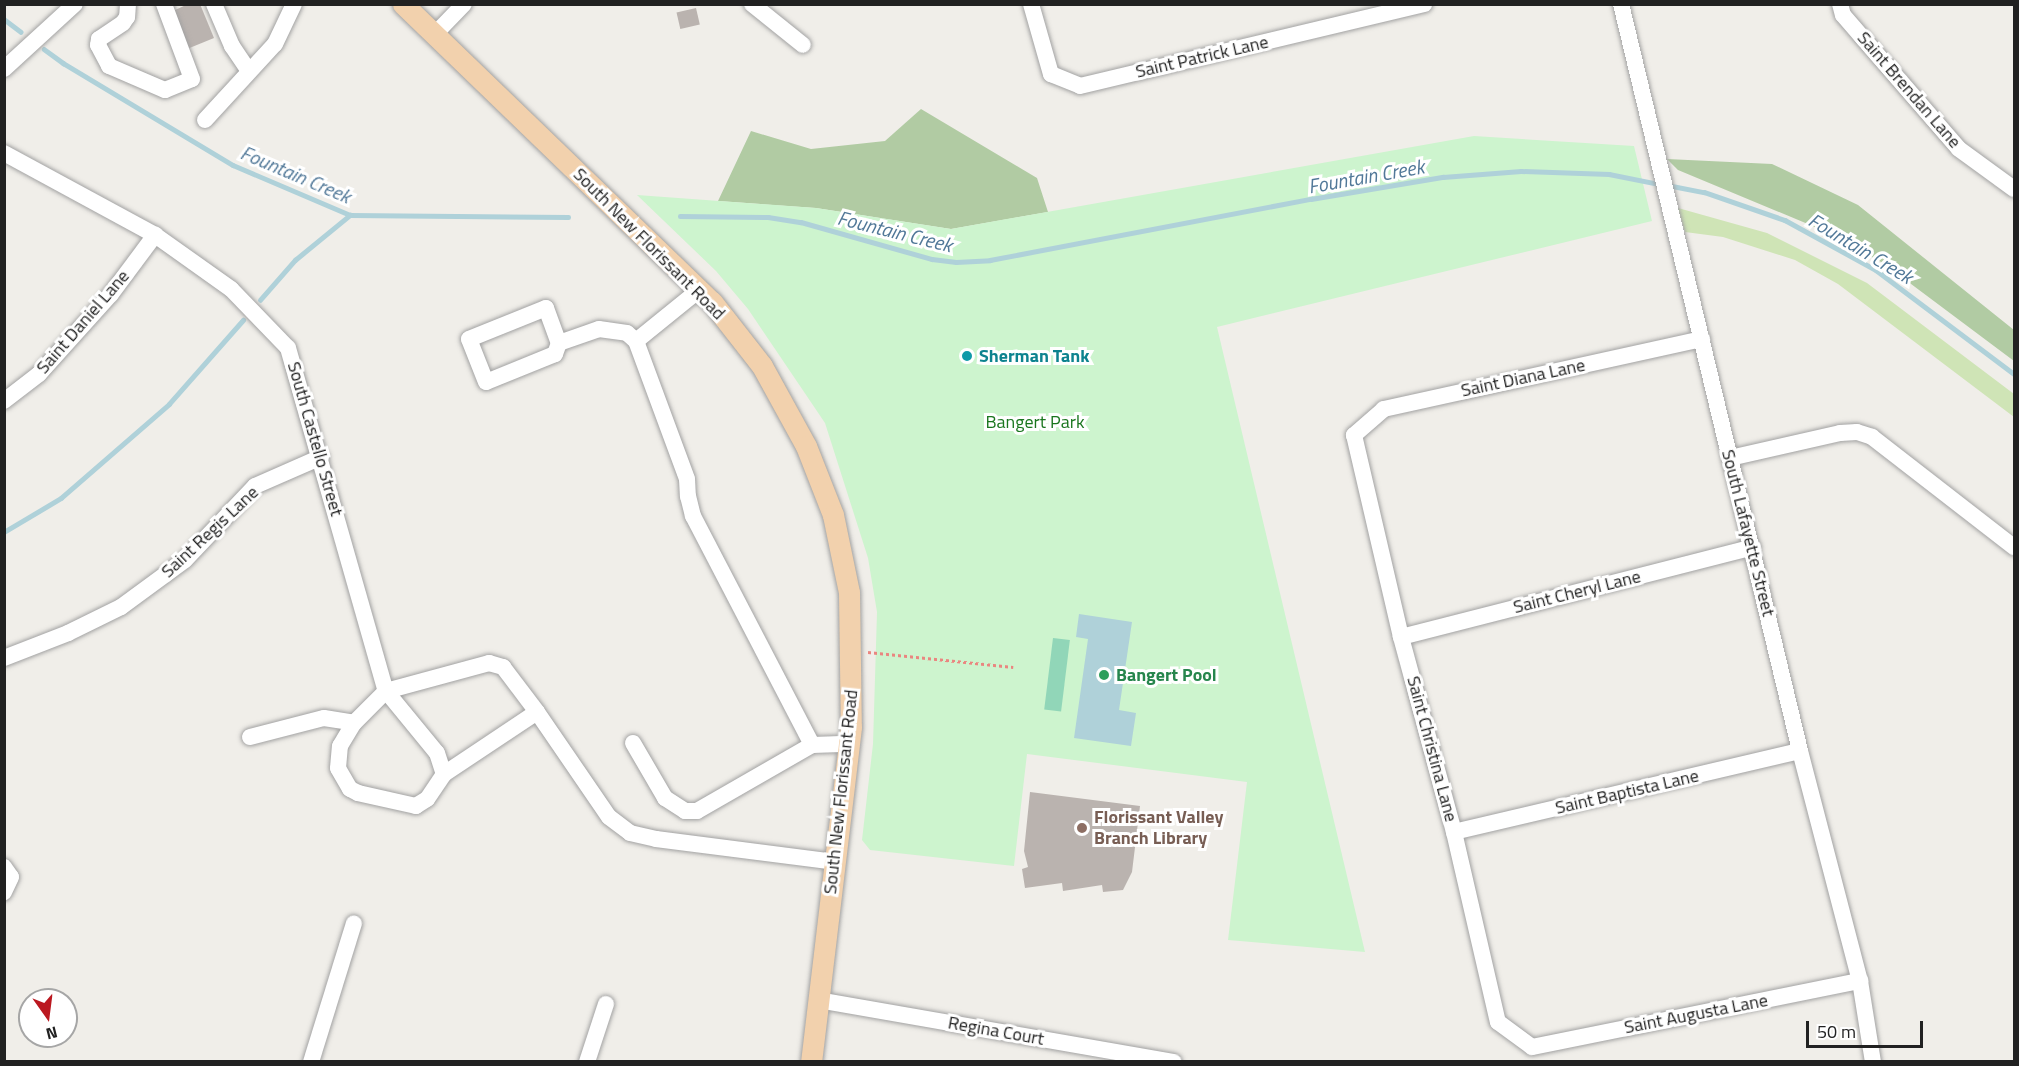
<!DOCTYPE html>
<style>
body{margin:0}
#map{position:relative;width:2019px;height:1066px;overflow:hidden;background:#f0eee9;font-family:"Titillium Web",sans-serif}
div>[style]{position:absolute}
.grass>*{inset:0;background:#cfe4b6}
.forest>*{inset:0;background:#b1cba3}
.park>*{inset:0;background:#cdf4ce}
.pitch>*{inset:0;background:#91d6b8;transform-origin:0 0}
.water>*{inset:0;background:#afd1d9}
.stream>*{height:4.5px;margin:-2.25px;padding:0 2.25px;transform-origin:2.25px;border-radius:2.25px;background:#afd1d9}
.building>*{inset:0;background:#bab3af;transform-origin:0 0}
.path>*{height:3px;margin-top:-1.5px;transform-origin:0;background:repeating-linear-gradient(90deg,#ea8680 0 3px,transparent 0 6px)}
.roads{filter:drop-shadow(0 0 2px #a2a2a2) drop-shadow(0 0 2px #a2a2a2)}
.minor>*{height:16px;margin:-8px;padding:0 8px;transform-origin:8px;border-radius:8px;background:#fff}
.major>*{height:21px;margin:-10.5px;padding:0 10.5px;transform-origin:10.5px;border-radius:10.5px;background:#f2d1ad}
.dots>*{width:16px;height:16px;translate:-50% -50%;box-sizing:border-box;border:3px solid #fff;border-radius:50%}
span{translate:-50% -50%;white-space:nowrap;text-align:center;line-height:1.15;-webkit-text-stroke:6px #fff;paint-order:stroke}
.street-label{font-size:18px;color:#212121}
.culture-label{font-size:18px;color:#0d838f;font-weight:700}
.left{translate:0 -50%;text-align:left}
.park-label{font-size:18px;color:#19751d}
.leisure-label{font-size:18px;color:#27864d;font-weight:700}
.education-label{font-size:18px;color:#785e54;font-weight:700}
.water-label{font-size:20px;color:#517898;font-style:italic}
.frame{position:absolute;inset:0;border:6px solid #212121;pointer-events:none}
.north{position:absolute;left:18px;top:988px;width:60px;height:60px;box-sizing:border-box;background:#fff;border:2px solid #a6a6a6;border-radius:50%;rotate:166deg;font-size:16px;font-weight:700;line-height:24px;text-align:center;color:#212121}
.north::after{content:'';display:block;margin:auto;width:21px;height:27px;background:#bb1820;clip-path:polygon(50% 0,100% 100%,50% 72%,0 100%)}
.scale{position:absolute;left:1806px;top:1021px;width:117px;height:27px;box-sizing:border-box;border:3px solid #212121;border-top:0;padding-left:8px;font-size:18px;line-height:21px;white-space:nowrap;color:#212121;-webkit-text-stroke:4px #fff;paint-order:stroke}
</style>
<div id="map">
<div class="grass">
<i style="clip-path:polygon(1678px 208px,1767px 233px,1867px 283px,2014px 394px,2014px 417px,1838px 284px,1795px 260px,1723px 237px,1685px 232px)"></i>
</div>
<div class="forest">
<i style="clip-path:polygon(921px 109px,1037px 178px,1048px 212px,951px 229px,816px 208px,718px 201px,751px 131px,811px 149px,885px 141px)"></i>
<i style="clip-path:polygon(1667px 159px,1772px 164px,1858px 205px,2014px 330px,2014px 361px,1883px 263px,1815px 227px,1678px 170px)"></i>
</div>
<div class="park">
<i style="clip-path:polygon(1474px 136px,1634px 146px,1652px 221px,1217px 327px,1365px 952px,1228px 940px,1247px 782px,1027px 754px,1014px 866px,870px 850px,862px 840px,873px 744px,877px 612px,868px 558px,825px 423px,748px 309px,716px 271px,637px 195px,816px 208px,951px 229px)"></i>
</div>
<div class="pitch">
<i style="left:1053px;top:638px;width:17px;height:72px;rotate:7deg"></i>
</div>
<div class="water">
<i style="clip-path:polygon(1079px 614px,1132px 622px,1119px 710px,1136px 713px,1131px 746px,1074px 738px,1088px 639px,1076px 637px)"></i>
</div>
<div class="stream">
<i style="left:4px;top:19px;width:21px;rotate:37deg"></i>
<i style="left:44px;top:49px;width:24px;rotate:36deg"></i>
<i style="left:63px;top:63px;width:198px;rotate:31deg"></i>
<i style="left:233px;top:165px;width:127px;rotate:23.1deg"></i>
<i style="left:350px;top:215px;width:218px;rotate:0.5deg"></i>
<i style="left:1667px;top:185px;width:38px;rotate:11deg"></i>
<i style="left:1704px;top:192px;width:86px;rotate:19.1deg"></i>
<i style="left:1785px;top:220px;width:104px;rotate:28.8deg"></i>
<i style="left:1876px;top:270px;width:173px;rotate:37deg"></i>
<i style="left:680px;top:216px;width:88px;rotate:0.7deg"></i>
<i style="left:768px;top:217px;width:33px;rotate:9deg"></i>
<i style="left:801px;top:222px;width:136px;rotate:15.8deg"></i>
<i style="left:932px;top:259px;width:24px;rotate:7deg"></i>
<i style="left:956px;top:262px;width:34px;rotate:-3deg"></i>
<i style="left:990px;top:260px;width:327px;rotate:-10.8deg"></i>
<i style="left:1311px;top:199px;width:134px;rotate:-9.5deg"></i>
<i style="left:1443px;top:177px;width:78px;rotate:-4.4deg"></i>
<i style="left:1521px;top:171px;width:88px;rotate:2deg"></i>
<i style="left:1609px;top:174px;width:51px;rotate:11.3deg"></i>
<i style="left:260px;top:300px;width:53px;rotate:-48.8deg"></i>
<i style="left:295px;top:260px;width:71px;rotate:-39.3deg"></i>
<i style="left:4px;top:532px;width:66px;rotate:-30.8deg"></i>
<i style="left:61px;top:498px;width:143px;rotate:-41deg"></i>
<i style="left:169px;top:404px;width:112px;rotate:-48.6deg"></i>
</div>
<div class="building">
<i style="clip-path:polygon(188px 4px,200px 4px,214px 38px,187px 49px,171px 12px)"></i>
<i style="left:696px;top:8px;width:17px;height:20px;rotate:77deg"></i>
<i style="clip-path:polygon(1030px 792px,1140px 806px,1132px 872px,1123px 890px,1103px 892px,1102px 885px,1063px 891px,1062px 883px,1025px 888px,1022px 869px,1028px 867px,1024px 851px)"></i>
</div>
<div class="path">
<i style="left:868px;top:652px;width:146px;rotate:5.9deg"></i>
</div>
<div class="roads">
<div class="minor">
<i style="left:128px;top:4px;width:13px;rotate:94deg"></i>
<i style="left:127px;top:17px;width:7px;rotate:124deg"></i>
<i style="left:123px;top:23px;width:29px;rotate:146deg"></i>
<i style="left:99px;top:39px;width:6px;rotate:99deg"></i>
<i style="left:98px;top:45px;width:24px;rotate:62deg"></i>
<i style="left:109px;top:66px;width:61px;rotate:23.2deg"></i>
<i style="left:165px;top:90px;width:29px;rotate:-22deg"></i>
<i style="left:192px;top:79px;width:80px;rotate:-110.5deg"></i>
<i style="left:214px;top:4px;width:46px;rotate:66.8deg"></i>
<i style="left:232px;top:46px;width:30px;rotate:56deg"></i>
<i style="left:752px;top:4px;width:65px;rotate:38.8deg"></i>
<i style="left:1031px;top:4px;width:73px;rotate:74.1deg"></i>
<i style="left:1051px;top:74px;width:31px;rotate:22deg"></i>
<i style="left:1080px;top:86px;width:354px;rotate:-13.4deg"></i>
<i style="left:1621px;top:4px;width:768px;rotate:76.52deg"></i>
<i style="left:1800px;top:751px;width:238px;rotate:75.4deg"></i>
<i style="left:1860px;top:981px;width:82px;rotate:80.9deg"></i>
<i style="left:1840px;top:4px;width:11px;rotate:75deg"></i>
<i style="left:1843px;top:15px;width:177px;rotate:49.1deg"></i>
<i style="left:1959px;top:149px;width:68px;rotate:36deg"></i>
<i style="left:436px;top:33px;width:40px;rotate:-46deg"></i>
<i style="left:4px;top:69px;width:96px;rotate:-42.5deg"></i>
<i style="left:205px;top:120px;width:103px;rotate:-47.4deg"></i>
<i style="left:275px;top:44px;width:44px;rotate:-64.6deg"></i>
<i style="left:4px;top:153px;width:172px;rotate:28.5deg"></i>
<i style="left:155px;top:235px;width:93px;rotate:35.4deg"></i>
<i style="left:231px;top:289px;width:82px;rotate:46deg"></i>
<i style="left:288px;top:348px;width:357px;rotate:74.1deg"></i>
<i style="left:386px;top:691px;width:80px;rotate:50.6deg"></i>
<i style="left:437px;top:753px;width:22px;rotate:72deg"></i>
<i style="left:699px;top:290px;width:81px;rotate:141deg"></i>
<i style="left:636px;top:341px;width:147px;rotate:69.7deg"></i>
<i style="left:687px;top:479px;width:17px;rotate:87deg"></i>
<i style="left:688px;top:496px;width:21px;rotate:76deg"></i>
<i style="left:693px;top:516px;width:258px;rotate:62.5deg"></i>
<i style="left:1702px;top:339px;width:326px;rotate:167.6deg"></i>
<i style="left:1384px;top:409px;width:40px;rotate:139deg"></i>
<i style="left:1354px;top:435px;width:207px;rotate:76.9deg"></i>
<i style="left:1401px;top:637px;width:202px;rotate:74.8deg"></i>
<i style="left:1454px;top:832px;width:195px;rotate:77deg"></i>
<i style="left:1498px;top:1022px;width:42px;rotate:36.3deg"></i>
<i style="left:1532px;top:1047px;width:335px;rotate:-11.4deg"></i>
<i style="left:559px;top:343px;width:12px;rotate:110deg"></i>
<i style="left:555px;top:354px;width:74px;rotate:157.9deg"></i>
<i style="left:486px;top:382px;width:46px;rotate:-111.6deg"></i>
<i style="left:469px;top:339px;width:83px;rotate:-21.9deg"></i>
<i style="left:546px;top:308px;width:37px;rotate:70deg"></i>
<i style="left:559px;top:343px;width:42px;rotate:-19.3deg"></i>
<i style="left:599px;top:329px;width:28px;rotate:8deg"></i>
<i style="left:627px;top:333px;width:12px;rotate:42deg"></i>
<i style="left:4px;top:401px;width:44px;rotate:-37.6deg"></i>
<i style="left:39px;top:374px;width:108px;rotate:-48deg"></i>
<i style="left:111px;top:294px;width:74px;rotate:-53.3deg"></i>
<i style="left:1730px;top:458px;width:113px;rotate:-12.8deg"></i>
<i style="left:1840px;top:433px;width:17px;rotate:-3deg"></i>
<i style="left:1857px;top:432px;width:16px;rotate:18deg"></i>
<i style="left:1872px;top:437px;width:180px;rotate:37.8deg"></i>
<i style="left:1401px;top:637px;width:363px;rotate:-14.3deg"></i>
<i style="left:4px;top:658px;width:69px;rotate:-21.3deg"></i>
<i style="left:68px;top:633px;width:59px;rotate:-26.1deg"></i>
<i style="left:121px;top:607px;width:79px;rotate:-36.3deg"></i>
<i style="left:185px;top:560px;width:102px;rotate:-46.6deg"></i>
<i style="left:255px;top:486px;width:72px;rotate:-23.7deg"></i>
<i style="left:537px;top:712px;width:112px;rotate:146.3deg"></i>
<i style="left:444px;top:774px;width:30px;rotate:124deg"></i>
<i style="left:427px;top:799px;width:13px;rotate:148deg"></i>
<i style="left:416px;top:806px;width:59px;rotate:-167.4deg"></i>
<i style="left:358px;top:793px;width:9px;rotate:-153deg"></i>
<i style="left:350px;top:789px;width:24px;rotate:-120deg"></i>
<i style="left:338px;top:768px;width:22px;rotate:-85deg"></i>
<i style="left:340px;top:746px;width:27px;rotate:-59deg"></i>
<i style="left:354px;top:723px;width:45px;rotate:-45deg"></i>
<i style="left:386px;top:691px;width:107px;rotate:-15.2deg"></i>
<i style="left:489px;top:663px;width:15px;rotate:16deg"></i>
<i style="left:503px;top:667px;width:56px;rotate:52.9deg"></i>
<i style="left:537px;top:712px;width:127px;rotate:55.6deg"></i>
<i style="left:609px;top:817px;width:26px;rotate:37deg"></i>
<i style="left:630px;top:833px;width:27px;rotate:13deg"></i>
<i style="left:656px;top:839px;width:180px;rotate:7.3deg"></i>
<i style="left:250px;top:737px;width:76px;rotate:-14.4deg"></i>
<i style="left:324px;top:718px;width:30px;rotate:9deg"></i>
<i style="left:633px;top:743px;width:64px;rotate:59.8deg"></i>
<i style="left:665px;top:798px;width:24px;rotate:33deg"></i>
<i style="left:685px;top:811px;width:12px"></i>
<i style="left:697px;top:811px;width:133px;rotate:-29.9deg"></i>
<i style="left:812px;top:745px;width:37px;rotate:-2deg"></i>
<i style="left:1454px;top:832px;width:355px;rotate:-13.2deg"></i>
<i style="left:4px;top:867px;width:12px;rotate:55deg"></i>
<i style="left:11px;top:877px;width:17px;rotate:115deg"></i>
<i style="left:818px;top:1000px;width:361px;rotate:9.9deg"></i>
<i style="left:311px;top:1062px;width:145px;rotate:-72.8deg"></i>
<i style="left:587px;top:1062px;width:61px;rotate:-71.9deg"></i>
</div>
<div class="major">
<i style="left:403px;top:4px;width:429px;rotate:44deg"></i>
<i style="left:712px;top:302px;width:81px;rotate:52deg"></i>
<i style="left:762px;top:366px;width:91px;rotate:61.2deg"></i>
<i style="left:806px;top:446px;width:74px;rotate:68.6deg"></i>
<i style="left:833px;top:515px;width:79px;rotate:78.3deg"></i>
<i style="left:849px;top:592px;width:135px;rotate:89.2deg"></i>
<i style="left:851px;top:727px;width:337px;rotate:96.8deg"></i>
</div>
</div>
<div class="dots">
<i style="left:967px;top:356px;background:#0f9aa8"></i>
<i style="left:1104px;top:675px;background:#2e9e5b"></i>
<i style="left:1082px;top:828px;background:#8d6e63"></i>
</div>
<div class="street-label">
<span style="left:1202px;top:57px;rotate:-13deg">Saint Patrick Lane</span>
<span style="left:1909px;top:90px;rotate:49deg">Saint Brendan Lane</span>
<span style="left:649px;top:244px;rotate:45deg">South New Florissant Road</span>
<span style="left:83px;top:322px;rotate:-49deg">Saint Daniel Lane</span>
<span style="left:1523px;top:378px;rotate:-12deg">Saint Diana Lane</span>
<span style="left:315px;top:439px;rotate:74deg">South Castello Street</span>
<span style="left:210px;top:532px;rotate:-43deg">Saint Regis Lane</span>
<span style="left:1748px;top:533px;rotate:76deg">South Lafayette Street</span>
<span style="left:1577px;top:592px;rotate:-14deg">Saint Cheryl Lane</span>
<span style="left:1432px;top:749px;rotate:75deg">Saint Christina Lane</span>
<span style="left:841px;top:792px;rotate:-84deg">South New Florissant Road</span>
<span style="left:1627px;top:792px;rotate:-13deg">Saint Baptista Lane</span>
<span style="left:1696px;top:1014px;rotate:-11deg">Saint Augusta Lane</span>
<span style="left:996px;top:1031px;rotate:10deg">Regina Court</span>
</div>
<div class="culture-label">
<span class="left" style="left:979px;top:356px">Sherman Tank</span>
</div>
<div class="park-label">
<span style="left:1035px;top:422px">Bangert Park</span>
</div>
<div class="leisure-label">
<span class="left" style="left:1116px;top:675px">Bangert Pool</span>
</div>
<div class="education-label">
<span class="left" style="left:1094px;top:828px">Florissant Valley<br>Branch Library</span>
</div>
<div class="water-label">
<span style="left:296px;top:174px;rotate:23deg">Fountain Creek</span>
<span style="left:1366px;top:176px;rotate:-10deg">Fountain Creek</span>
<span style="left:895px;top:231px;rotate:14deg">Fountain Creek</span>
<span style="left:1861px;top:248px;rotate:31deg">Fountain Creek</span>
</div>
<div class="frame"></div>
<div class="north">N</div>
<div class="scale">50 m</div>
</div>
